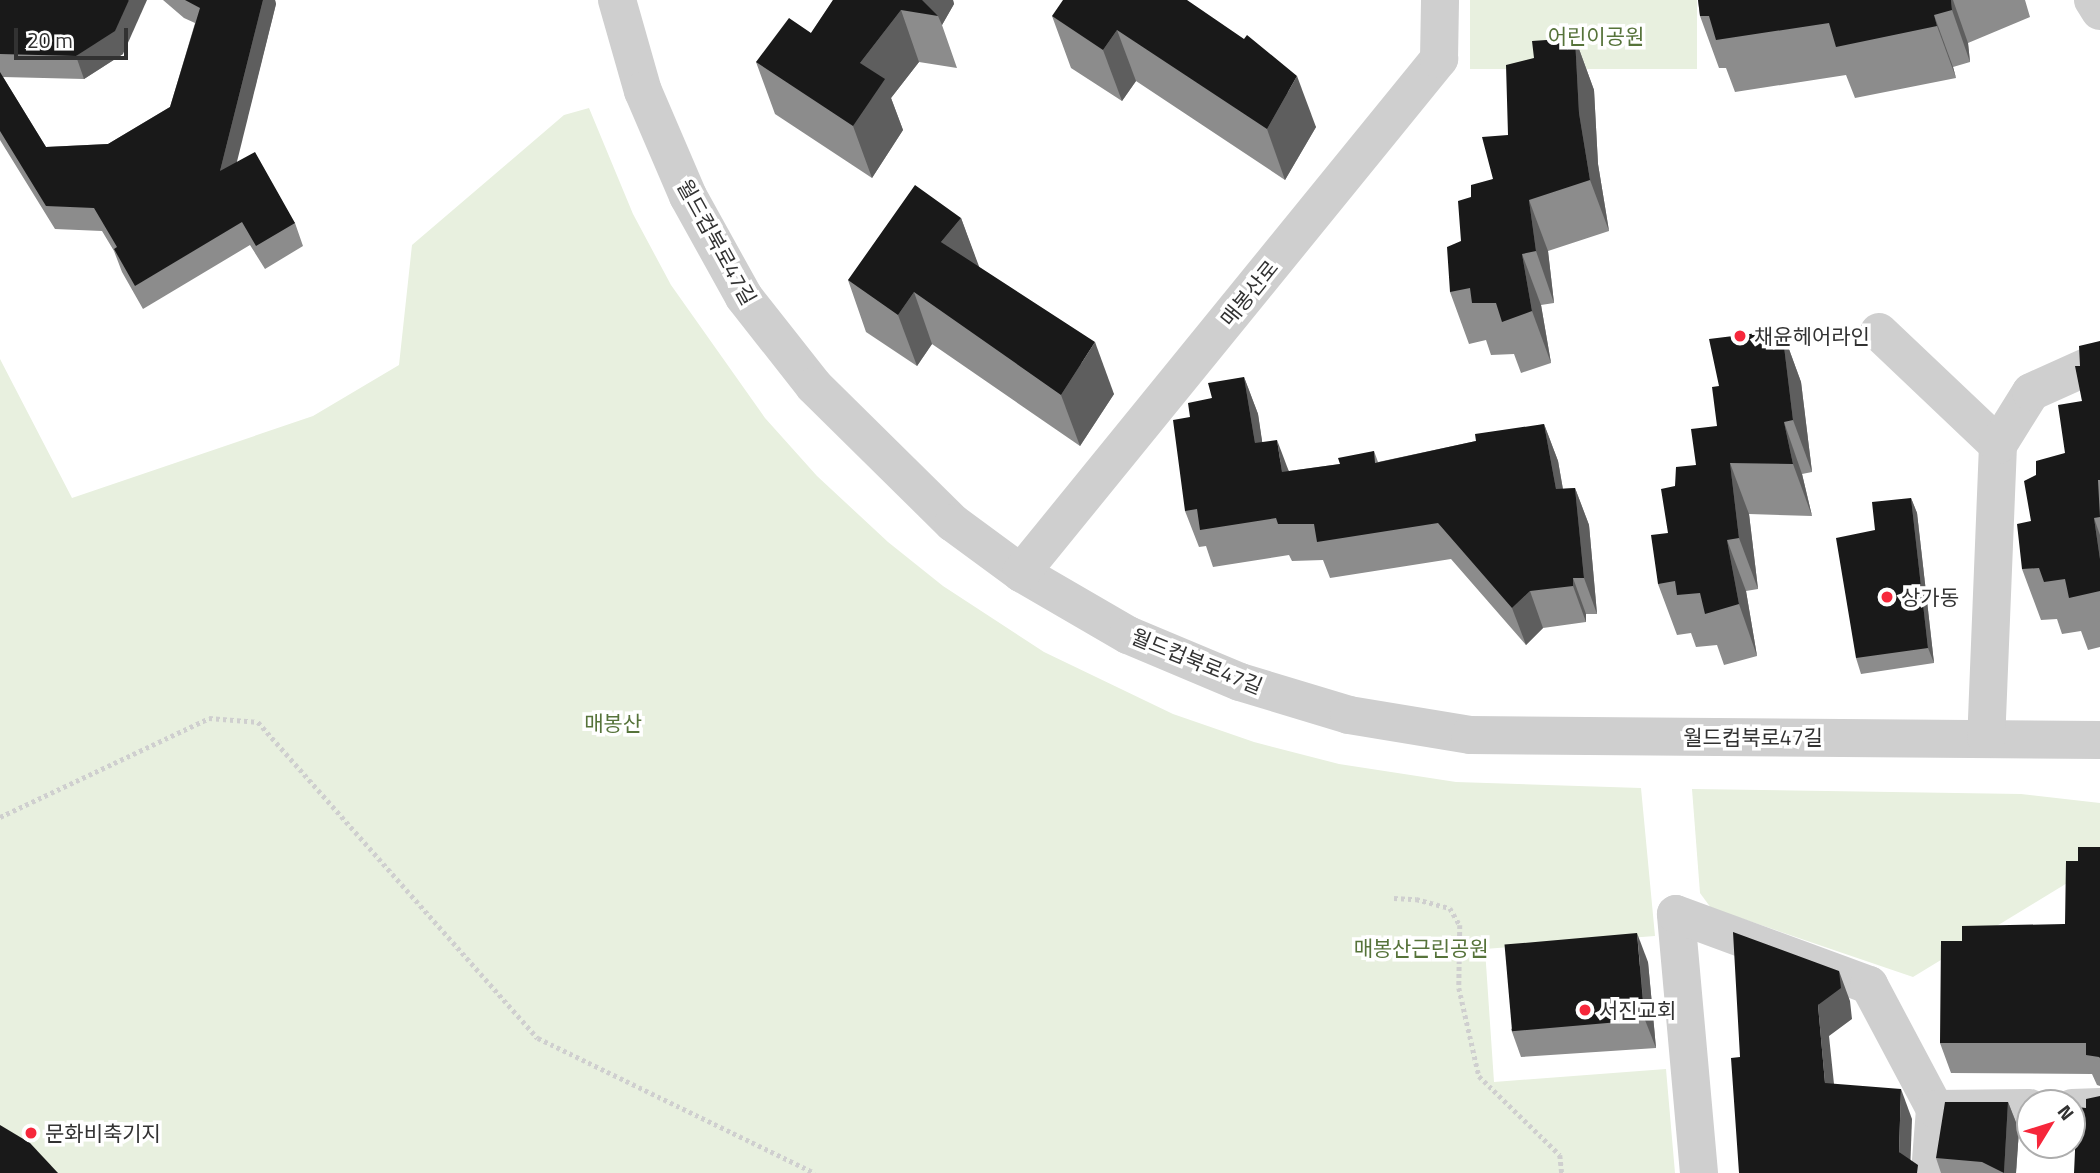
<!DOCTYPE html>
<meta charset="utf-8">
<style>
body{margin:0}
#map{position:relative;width:2100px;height:1173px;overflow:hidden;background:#fff;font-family:"Titillium Web","Noto Sans KR",sans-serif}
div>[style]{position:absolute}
.green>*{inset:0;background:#e8f0df;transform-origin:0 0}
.path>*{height:4.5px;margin-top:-2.25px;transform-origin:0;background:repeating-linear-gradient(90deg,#cfcfcf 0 3.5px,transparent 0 7px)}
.minor>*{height:38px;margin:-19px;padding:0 19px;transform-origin:19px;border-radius:19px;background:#cfcfcf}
.wall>*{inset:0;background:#8c8c8c}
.shaded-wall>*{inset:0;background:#5e5e5e}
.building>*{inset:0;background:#191919;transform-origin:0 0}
.dots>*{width:19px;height:19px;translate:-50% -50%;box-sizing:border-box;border:4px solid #fff;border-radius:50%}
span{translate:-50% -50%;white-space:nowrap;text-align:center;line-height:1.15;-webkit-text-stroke:7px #fff;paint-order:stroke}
.park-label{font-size:21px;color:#56733a}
.street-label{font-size:21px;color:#323232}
.poi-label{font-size:21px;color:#323232}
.left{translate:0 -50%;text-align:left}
.north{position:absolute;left:2016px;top:1089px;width:70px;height:70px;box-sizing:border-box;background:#fff;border:2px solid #adadad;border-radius:50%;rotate:52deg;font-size:19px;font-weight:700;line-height:28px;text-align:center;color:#323232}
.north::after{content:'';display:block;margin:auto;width:24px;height:32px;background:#f6273b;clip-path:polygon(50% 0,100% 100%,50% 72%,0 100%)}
.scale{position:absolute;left:14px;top:28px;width:114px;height:32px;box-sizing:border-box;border:4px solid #323232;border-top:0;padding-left:9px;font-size:21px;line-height:24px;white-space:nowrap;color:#323232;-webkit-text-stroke:5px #fff;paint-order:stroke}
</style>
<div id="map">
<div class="green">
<i style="left:1470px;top:0;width:227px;height:69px"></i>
<i style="clip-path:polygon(589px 108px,633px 214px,671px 285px,765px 418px,817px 476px,888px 542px,943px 586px,1044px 652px,1173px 714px,1254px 742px,1339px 764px,1456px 782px,1641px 788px,1655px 936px,1485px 949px,1494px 1082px,1666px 1069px,1675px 1173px,0 1173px,0 359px,72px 498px,313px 416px,399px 365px,412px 245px,564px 115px)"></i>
<i style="clip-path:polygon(1692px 789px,2021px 794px,2100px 803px,2100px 863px,1913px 977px,1711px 908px,1700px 893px)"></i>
</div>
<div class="path">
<i style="left:0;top:817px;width:231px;rotate:-25.3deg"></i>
<i style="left:209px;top:718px;width:49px;rotate:4.7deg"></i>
<i style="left:258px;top:722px;width:422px;rotate:48.5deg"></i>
<i style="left:538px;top:1038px;width:308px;rotate:26deg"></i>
<i style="left:1394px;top:898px;width:22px;rotate:3deg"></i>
<i style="left:1416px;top:899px;width:35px;rotate:15deg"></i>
<i style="left:1450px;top:908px;width:20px;rotate:60deg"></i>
<i style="left:1460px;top:925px;width:63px;rotate:90.9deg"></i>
<i style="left:1459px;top:988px;width:90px;rotate:77.2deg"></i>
<i style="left:1479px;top:1076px;width:113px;rotate:44.3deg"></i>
<i style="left:1560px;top:1155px;width:18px;rotate:84deg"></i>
</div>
<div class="minor">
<i style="left:617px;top:0;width:95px;rotate:74.1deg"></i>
<i style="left:643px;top:91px;width:114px;rotate:66.8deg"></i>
<i style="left:688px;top:196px;width:115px;rotate:61deg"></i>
<i style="left:744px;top:297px;width:113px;rotate:51.8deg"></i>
<i style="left:814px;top:386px;width:195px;rotate:44.6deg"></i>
<i style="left:953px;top:523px;width:84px;rotate:36.3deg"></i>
<i style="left:1021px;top:573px;width:124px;rotate:30.1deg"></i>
<i style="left:1128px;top:635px;width:121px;rotate:22.8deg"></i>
<i style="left:1240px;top:682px;width:114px;rotate:16.8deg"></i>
<i style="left:1349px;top:715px;width:123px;rotate:9.4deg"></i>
<i style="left:1470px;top:735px;width:630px;rotate:0.45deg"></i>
<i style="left:2093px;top:0;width:13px;rotate:58deg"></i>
<i style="left:1879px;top:332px;width:164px;rotate:43.5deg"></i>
<i style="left:1998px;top:445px;width:294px;rotate:92.3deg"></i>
<i style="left:1998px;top:445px;width:62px;rotate:-58.1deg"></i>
<i style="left:2031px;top:392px;width:76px;rotate:-24.2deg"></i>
<i style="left:1021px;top:573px;width:663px;rotate:-50.88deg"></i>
<i style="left:1439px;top:59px;width:59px;rotate:-89deg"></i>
<i style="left:2072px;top:1108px;width:28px;rotate:-2deg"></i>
<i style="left:1699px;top:1173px;width:260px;rotate:-95.1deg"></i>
<i style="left:1676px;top:914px;width:206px;rotate:20.2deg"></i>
<i style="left:1869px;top:985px;width:140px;rotate:62deg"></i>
<i style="left:1930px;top:1173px;width:64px;rotate:-85.5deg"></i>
<i style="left:1935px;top:1109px;width:95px;rotate:-0.6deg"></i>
</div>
<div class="wall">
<i style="clip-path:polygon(0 0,123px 54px,84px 79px,3px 77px,46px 147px,108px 144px,170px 107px,195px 23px,184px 18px,163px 0,275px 0,276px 4px,236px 162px,295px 223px,303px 246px,265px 269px,250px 245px,143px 309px,122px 272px,114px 251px,102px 231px,55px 229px,0 140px)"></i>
<i style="clip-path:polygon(833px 0,953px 0,954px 4px,942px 25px,957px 68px,919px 62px,891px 98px,903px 130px,872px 178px,775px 114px,756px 62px,811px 33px)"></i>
<i style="clip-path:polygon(1698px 0,2025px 0,2030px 17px,1968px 43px,1970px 62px,1953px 67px,1956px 78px,1855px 98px,1846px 75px,1735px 92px,1726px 68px,1719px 68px,1700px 16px)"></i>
<i style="clip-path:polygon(1052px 16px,1244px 39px,1316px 127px,1285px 180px,1136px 81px,1122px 101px,1071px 68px)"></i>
<i style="clip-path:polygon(1575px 38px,1594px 90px,1598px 164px,1609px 231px,1548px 251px,1554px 303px,1541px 305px,1551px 363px,1521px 373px,1514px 354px,1491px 355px,1486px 340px,1469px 344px,1450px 292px,1471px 197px,1493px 179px,1534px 58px)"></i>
<i style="clip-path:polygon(961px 218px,979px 268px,1114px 394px,1080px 446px,932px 344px,917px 366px,866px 332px,848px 280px)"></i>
<i style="clip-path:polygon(1782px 330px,1801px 382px,1812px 472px,1802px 474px,1812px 516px,1749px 514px,1758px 589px,1746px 591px,1757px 656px,1724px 665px,1717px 645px,1696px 647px,1691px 633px,1677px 635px,1658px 584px,1668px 533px,1675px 486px,1696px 465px,1717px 426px,1719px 386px)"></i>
<i style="clip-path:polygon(2100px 341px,2100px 647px,2088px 650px,2081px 631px,2062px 634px,2057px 619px,2041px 620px,2022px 569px,2031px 521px,2036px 475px,2065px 453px,2082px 401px,2080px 366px)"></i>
<i style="clip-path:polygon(1244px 377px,1258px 414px,1262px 442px,1289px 471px,1340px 464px,1374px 451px,1378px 462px,1476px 441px,1544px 424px,1558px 461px,1563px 489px,1575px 488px,1589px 525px,1597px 614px,1586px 614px,1586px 622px,1543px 628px,1526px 645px,1451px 559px,1330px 578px,1323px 560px,1292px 561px,1289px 555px,1213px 567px,1206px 546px,1199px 547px,1185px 511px,1190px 417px,1212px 398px)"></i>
<i style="clip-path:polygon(1911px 498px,1917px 513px,1934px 663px,1861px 674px,1856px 658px,1875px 530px)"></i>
<i style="clip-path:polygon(2100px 847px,2100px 1086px,2097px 1085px,2092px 1074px,1951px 1073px,1940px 1043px,1962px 941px,2065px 924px,2078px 861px)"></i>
<i style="clip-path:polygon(1648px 962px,1656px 1048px,1521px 1057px,1511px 1029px)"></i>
<i style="clip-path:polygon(2008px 1102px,2019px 1130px,2016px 1173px,1941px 1173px,1936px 1158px)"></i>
</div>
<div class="shaded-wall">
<i style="clip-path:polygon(129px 0,147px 0,123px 54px,84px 79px,76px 56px)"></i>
<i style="clip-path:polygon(263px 0,275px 0,276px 4px,229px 194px,220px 171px)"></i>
<i style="clip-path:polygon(916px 0,953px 0,954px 4px,942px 25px,938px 16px)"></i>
<i style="clip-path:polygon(1951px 0,1953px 0,1968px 43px,1970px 62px,1952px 10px)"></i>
<i style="clip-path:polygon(901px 10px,919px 62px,891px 98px,903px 130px,872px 178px,853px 126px,860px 63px)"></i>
<i style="clip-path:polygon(1934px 15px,1953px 67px,1956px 78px,1937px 26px)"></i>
<i style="clip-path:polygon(1117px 30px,1136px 81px,1122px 101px,1103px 50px)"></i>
<i style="clip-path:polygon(1575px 38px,1594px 90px,1598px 164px,1609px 231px,1590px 180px,1579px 113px)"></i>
<i style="clip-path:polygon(1297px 76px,1316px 127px,1285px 180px,1267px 129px)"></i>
<i style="clip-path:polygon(1529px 200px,1548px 251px,1554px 303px,1536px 251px)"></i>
<i style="clip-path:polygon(961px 218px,980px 269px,941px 242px)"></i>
<i style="clip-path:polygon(1522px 254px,1541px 305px,1551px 363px,1532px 311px)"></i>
<i style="clip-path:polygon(914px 292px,932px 344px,917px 366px,898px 315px)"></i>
<i style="clip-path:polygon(1782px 330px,1801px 382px,1812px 472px,1793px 420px)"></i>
<i style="clip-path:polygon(1095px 342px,1114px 394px,1080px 446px,1061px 395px)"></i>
<i style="clip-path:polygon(1244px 377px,1258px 414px,1268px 480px,1255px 443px)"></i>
<i style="clip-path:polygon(1784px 422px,1802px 474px,1812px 516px,1793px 464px)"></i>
<i style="clip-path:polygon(1544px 424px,1558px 461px,1569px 525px,1556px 489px)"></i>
<i style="clip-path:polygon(1277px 440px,1291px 477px,1282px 472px)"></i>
<i style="clip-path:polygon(1730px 463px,1749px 514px,1758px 589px,1739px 538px)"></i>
<i style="clip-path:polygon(1575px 488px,1589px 525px,1597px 614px,1584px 578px)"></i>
<i style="clip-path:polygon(1911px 498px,1917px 513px,1934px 663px,1928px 648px)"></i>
<i style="clip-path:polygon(2094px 518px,2100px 535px,2100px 559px)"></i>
<i style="clip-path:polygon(1727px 540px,1746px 591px,1757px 656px,1739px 604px)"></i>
<i style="clip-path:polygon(1573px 578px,1586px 614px,1586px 622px,1573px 586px)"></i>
<i style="clip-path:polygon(1530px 591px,1543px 628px,1526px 645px,1512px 608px)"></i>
<i style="clip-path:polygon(1637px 933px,1648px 962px,1656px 1048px,1645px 1020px)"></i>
<i style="clip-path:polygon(1839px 971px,1850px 1001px,1852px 1019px,1829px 1036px,1837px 1113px,1825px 1083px,1818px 1005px)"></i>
<i style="clip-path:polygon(1901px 1089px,1912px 1119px,1910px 1173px,1899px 1152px)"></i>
<i style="clip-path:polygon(2008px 1102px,2019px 1130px,2016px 1173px,2004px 1173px)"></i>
</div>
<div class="building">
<i style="clip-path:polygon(0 0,129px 0,115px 31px,76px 56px,0 54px)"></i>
<i style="clip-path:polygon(185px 0,263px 0,220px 171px,255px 152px,295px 223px,256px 246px,242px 222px,135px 286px,114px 249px,117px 247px,94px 208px,46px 206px,0 131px,0 72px,46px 147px,108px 144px,170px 107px,200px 8px)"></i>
<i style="clip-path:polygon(833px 0,922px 0,938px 16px,901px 10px,860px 63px,885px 79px,853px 126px,756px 62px,789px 18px,811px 33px)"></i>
<i style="clip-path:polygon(1063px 0,1187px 0,1244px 39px,1247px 35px,1297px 76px,1267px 129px,1117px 30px,1103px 50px,1052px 16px)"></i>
<i style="clip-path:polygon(1698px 0,1951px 0,1952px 10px,1934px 15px,1937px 26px,1836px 47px,1829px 23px,1716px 40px,1709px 16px,1700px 16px)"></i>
<i style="clip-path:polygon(1575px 38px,1579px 113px,1590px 180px,1529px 200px,1536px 251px,1522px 254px,1532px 311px,1502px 322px,1496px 303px,1472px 303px,1470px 288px,1450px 292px,1447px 247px,1461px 241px,1458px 201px,1471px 197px,1471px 185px,1493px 179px,1482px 137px,1508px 135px,1506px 65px,1534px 58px,1532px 41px)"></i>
<i style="clip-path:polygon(915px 185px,961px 218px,941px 242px,1095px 342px,1061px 395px,914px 292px,898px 315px,848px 280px)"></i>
<i style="clip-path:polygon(1782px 330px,1793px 420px,1784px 422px,1793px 464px,1730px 463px,1739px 538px,1727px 540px,1739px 604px,1705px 614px,1700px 593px,1677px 595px,1675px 581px,1658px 584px,1651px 535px,1668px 533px,1661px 489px,1675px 486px,1676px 467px,1696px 465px,1691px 429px,1717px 426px,1712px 387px,1719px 386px,1709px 339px)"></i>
<i style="clip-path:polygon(2100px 341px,2100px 480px,2098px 480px,2100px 517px,2094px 518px,2100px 559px,2100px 591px,2069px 598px,2065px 579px,2044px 582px,2039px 568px,2022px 569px,2017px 524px,2031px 521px,2024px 481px,2036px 475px,2036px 461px,2065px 453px,2058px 405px,2082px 401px,2075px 366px,2080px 366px,2079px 346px)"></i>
<i style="clip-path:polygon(1244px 377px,1255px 443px,1277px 440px,1282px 472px,1340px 464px,1338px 458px,1374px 451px,1375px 463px,1476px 441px,1475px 434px,1544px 424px,1556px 489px,1575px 488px,1584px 578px,1573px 578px,1573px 586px,1530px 591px,1512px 608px,1438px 523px,1317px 542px,1314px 524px,1278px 524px,1276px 518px,1200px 530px,1197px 509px,1185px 511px,1173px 420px,1190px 417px,1188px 403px,1212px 398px,1208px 383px)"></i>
<i style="clip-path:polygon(1911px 498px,1928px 648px,1856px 658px,1836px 538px,1875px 530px,1872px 502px)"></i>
<i style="clip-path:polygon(2078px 847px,2100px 847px,2100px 1058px,2099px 1057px,2086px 1055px,2086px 1043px,1940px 1043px,1941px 941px,1962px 941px,1962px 926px,2065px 924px,2066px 861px,2078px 861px)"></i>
<i style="clip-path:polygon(1733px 932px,1839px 971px,1841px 988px,1818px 1005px,1825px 1083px,1901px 1089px,1899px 1152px,1918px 1165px,1917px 1173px,1739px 1173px,1731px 1058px,1740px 1057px)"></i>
<i style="left:1637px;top:933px;width:87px;height:133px;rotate:85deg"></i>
<i style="clip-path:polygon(2100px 1096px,2100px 1173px,2074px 1173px,2077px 1107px,2086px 1108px,2086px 1099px)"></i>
<i style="clip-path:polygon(1945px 1102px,2008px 1102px,2004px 1173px,1982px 1162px,1936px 1158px)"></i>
<i style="clip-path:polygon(0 1125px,30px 1143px,58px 1173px,0 1173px)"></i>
</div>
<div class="dots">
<i style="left:1740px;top:336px;background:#f6273b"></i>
<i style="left:1887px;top:597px;background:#f6273b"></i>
<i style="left:1585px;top:1010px;background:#f6273b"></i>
<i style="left:31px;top:1133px;background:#f6273b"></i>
</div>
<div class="park-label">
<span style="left:1596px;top:36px">어린이공원</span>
<span style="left:613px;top:723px">매봉산</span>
<span style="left:1421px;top:948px">매봉산근린공원</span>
</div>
<div class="street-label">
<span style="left:717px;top:242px;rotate:61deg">월드컵북로47길</span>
<span style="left:1249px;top:293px;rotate:-51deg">매봉산로</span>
<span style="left:1197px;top:661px;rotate:22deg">월드컵북로47길</span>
<span style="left:1753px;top:737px">월드컵북로47길</span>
</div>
<div class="poi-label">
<span class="left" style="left:1754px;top:336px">채윤헤어라인</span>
<span class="left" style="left:1901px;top:597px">상가동</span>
<span class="left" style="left:1599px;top:1010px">서진교회</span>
<span class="left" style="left:45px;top:1133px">문화비축기지</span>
</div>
<div class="north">N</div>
<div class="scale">20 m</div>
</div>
